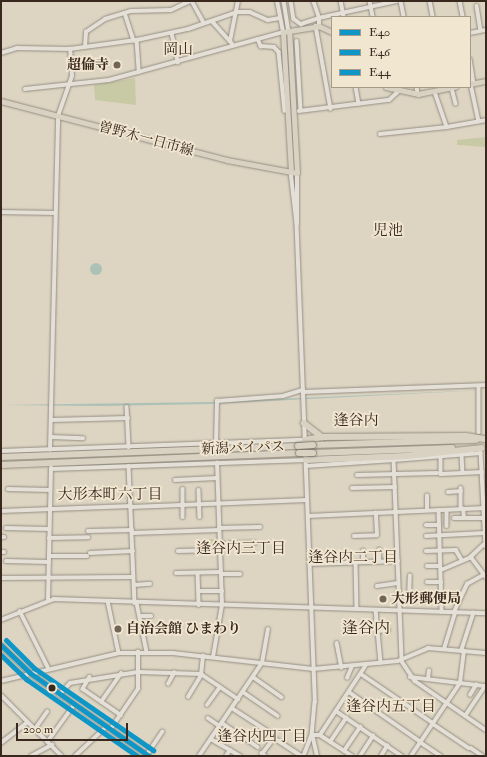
<!DOCTYPE html>
<meta charset="utf-8">
<style>
body{margin:0}
#map{position:relative;width:487px;height:757px;overflow:hidden;background:#ddd5c2;font-family:"IM FELL Double Pica","Noto Serif JP",serif}
div>[style]{position:absolute}
.green>*{inset:0;background:#c8c9a5;transform-origin:0 0}
.water>*{inset:0;background:#adc1b7}
.round{border-radius:50%}
.minor-tunnel>*{height:3.5px;margin-top:-1.75px;transform-origin:0;background:repeating-linear-gradient(90deg,#bcb2a1 0 3.5px,transparent 0 5.5px)}
.roads{filter:drop-shadow(0 0 1px #958e83) drop-shadow(0 0 1px #958e83)}
.minor>*{height:3.5px;margin:-1.75px;padding:0 1.75px;transform-origin:1.75px;border-radius:1.75px;background:#e5e0d7}
.major>*{height:4.5px;margin:-2.25px;padding:0 2.25px;transform-origin:2.25px;border-radius:2.25px;background:#d9d1c2}
.highway>*{height:5.5px;margin:-2.75px;padding:0 2.75px;transform-origin:2.75px;border-radius:2.75px;background:#d9d1c2}
.bridges{filter:drop-shadow(0 0 1px #7e776d) drop-shadow(0 0 1px #7e776d)}
.highway-bridge>*{height:5.5px;margin:-2.75px;padding:0 2.75px;transform-origin:2.75px;border-radius:2.75px;background:#d9d1c2}
.bus-1>*{height:5px;margin:-2.5px;padding:0 2.5px;transform-origin:2.5px;border-radius:2.5px;background:#0e96c7}
.bus-2>*{height:5px;margin:-2.5px;padding:0 2.5px;transform-origin:2.5px;border-radius:2.5px;background:#0e96c7}
.bus-3>*{height:5px;margin:-2.5px;padding:0 2.5px;transform-origin:2.5px;border-radius:2.5px;background:#0e96c7}
.dots>*{width:11px;height:11px;translate:-50% -50%;box-sizing:border-box;border:2px solid #f1e6d0;border-radius:50%}
span{translate:-50% -50%;white-space:nowrap;text-align:center;line-height:1.15;-webkit-text-stroke:3.5px #f1e6d0;paint-order:stroke}
.poi-label{font-size:14px;color:#39281e;font-weight:700}
.right{translate:-100% -50%;text-align:right}
.left{translate:0 -50%;text-align:left}
.street-label{font-size:14px;color:#39281e}
.neighbourhood-label{font-size:15px;color:#39281e}
.quarter-label{font-size:16px;color:#39281e}
.frame{position:absolute;inset:0;border:2px solid #39281e;pointer-events:none}
.legend{position:absolute;left:331px;top:16px;width:140px;height:72px;box-sizing:border-box;background:#f1e6d0;border:1px solid #a79a89;margin:0;padding:5px 7px;list-style:none;font-size:12px;color:#39281e}
.legend li{display:flex;align-items:center;gap:8px;height:20px}
.legend b{width:20px;border:1px solid #a79a89}
.scale{position:absolute;left:16px;top:723px;width:112px;height:18px;box-sizing:border-box;border:2px solid #39281e;border-top:0;padding-left:5px;font-size:12px;line-height:14px;white-space:nowrap;color:#39281e;-webkit-text-stroke:3px #f1e6d0;paint-order:stroke}
</style>
<div id="map">
<div class="green">
<i style="clip-path:polygon(135px 78px,136px 105px,95px 100px,94px 85px)"></i>
<i style="clip-path:polygon(486px 137px,486px 147px,457px 145px,457px 140px)"></i>
<i style="left:209px;top:539px;width:11px;height:11px"></i>
</div>
<div class="water">
<i class="round" style="left:90px;top:263px;width:12px;height:12px"></i>
<i style="clip-path:polygon(486px 390px,212px 404px,103px 406px,1px 405px,209px 402px)"></i>
</div>
<div class="minor-tunnel">
<i style="left:50px;top:450px;width:18px;rotate:87deg"></i>
</div>
<div class="roads">
<div class="minor">
<i style="left:192px;top:1px;width:25px;rotate:61deg"></i>
<i style="left:284px;top:1px;width:30px;rotate:81deg"></i>
<i style="left:291px;top:1px;width:18px;rotate:81deg"></i>
<i style="left:294px;top:19px;width:9px;rotate:36deg"></i>
<i style="left:301px;top:24px;width:19px;rotate:-18deg"></i>
<i style="left:319px;top:18px;width:18px;rotate:-109deg"></i>
<i style="left:341px;top:1px;width:16px;rotate:79deg"></i>
<i style="left:370px;top:1px;width:16px;rotate:79deg"></i>
<i style="left:401px;top:1px;width:16px;rotate:79deg"></i>
<i style="left:430px;top:1px;width:16px;rotate:79deg"></i>
<i style="left:460px;top:1px;width:16px;rotate:79deg"></i>
<i style="left:477px;top:6px;width:24px;rotate:81deg"></i>
<i style="left:125px;top:13px;width:29px;rotate:72deg"></i>
<i style="left:212px;top:21px;width:27px;rotate:48deg"></i>
<i style="left:316px;top:26px;width:84px;rotate:79.8deg"></i>
<i style="left:319px;top:26px;width:8px;rotate:-90deg"></i>
<i style="left:319px;top:18px;width:80px;rotate:-12.3deg"></i>
<i style="left:172px;top:33px;width:30px;rotate:78deg"></i>
<i style="left:470px;top:33px;width:16px;rotate:-11deg"></i>
<i style="left:258px;top:39px;width:8px;rotate:67deg"></i>
<i style="left:261px;top:46px;width:13px;rotate:4deg"></i>
<i style="left:274px;top:47px;width:7px;rotate:45deg"></i>
<i style="left:279px;top:52px;width:59px;rotate:84.2deg"></i>
<i style="left:137px;top:40px;width:32px;rotate:86deg"></i>
<i style="left:297px;top:41px;width:69px;rotate:86.7deg"></i>
<i style="left:233px;top:46px;width:6px;rotate:-121deg"></i>
<i style="left:230px;top:41px;width:41px;rotate:-78.7deg"></i>
<i style="left:85px;top:47px;width:15px;rotate:-86deg"></i>
<i style="left:86px;top:32px;width:23px;rotate:-34deg"></i>
<i style="left:105px;top:19px;width:27px;rotate:-17deg"></i>
<i style="left:131px;top:11px;width:40px;rotate:-1.4deg"></i>
<i style="left:171px;top:10px;width:21px;rotate:-25deg"></i>
<i style="left:1px;top:53px;width:17px;rotate:-17deg"></i>
<i style="left:17px;top:48px;width:53px;rotate:1.1deg"></i>
<i style="left:70px;top:49px;width:68px;rotate:-7.7deg"></i>
<i style="left:137px;top:40px;width:52px;rotate:-12.2deg"></i>
<i style="left:188px;top:29px;width:52px;rotate:-19.1deg"></i>
<i style="left:237px;top:12px;width:13px"></i>
<i style="left:250px;top:12px;width:20px;rotate:24deg"></i>
<i style="left:268px;top:20px;width:12px;rotate:-9deg"></i>
<i style="left:470px;top:59px;width:24px;rotate:81deg"></i>
<i style="left:471px;top:84px;width:38px;rotate:78deg"></i>
<i style="left:356px;top:87px;width:17px;rotate:80deg"></i>
<i style="left:417px;top:87px;width:7px;rotate:82deg"></i>
<i style="left:452px;top:88px;width:16px;rotate:76deg"></i>
<i style="left:25px;top:89px;width:84px;rotate:-6.1deg"></i>
<i style="left:109px;top:80px;width:180px;rotate:-15.4deg"></i>
<i style="left:283px;top:32px;width:32px;rotate:-101deg"></i>
<i style="left:435px;top:92px;width:37px;rotate:71deg"></i>
<i style="left:447px;top:127px;width:40px;rotate:-10deg"></i>
<i style="left:299px;top:111px;width:91px;rotate:-7deg"></i>
<i style="left:389px;top:100px;width:12px;rotate:-42deg"></i>
<i style="left:380px;top:134px;width:67px;rotate:-6deg"></i>
<i style="left:291px;top:172px;width:52px;rotate:83.4deg"></i>
<i style="left:297px;top:224px;width:51px;rotate:-90deg"></i>
<i style="left:1px;top:212px;width:53px;rotate:1.1deg"></i>
<i style="left:297px;top:224px;width:478px;rotate:87.8deg"></i>
<i style="left:315px;top:702px;width:33px;rotate:95deg"></i>
<i style="left:312px;top:735px;width:22px;rotate:111deg"></i>
<i style="left:479px;top:386px;width:46px;rotate:90deg"></i>
<i style="left:303px;top:392px;width:183px;rotate:-2.2deg"></i>
<i style="left:127px;top:407px;width:40px;rotate:87.1deg"></i>
<i style="left:51px;top:420px;width:77px;rotate:-1.5deg"></i>
<i style="left:51px;top:437px;width:32px;rotate:2deg"></i>
<i style="left:216px;top:445px;width:44px;rotate:-88.7deg"></i>
<i style="left:217px;top:401px;width:66px;rotate:-4.3deg"></i>
<i style="left:283px;top:396px;width:21px;rotate:-17deg"></i>
<i style="left:50px;top:450px;width:334px;rotate:-88.6deg"></i>
<i style="left:58px;top:116px;width:42px;rotate:-70.7deg"></i>
<i style="left:72px;top:76px;width:27px;rotate:-94deg"></i>
<i style="left:1px;top:451px;width:304px;rotate:-2.1deg"></i>
<i style="left:462px;top:455px;width:18px;rotate:87deg"></i>
<i style="left:441px;top:457px;width:17px;rotate:90deg"></i>
<i style="left:441px;top:474px;width:41px;rotate:-2.8deg"></i>
<i style="left:394px;top:460px;width:87px;rotate:-4.6deg"></i>
<i style="left:481px;top:453px;width:93px;rotate:86.9deg"></i>
<i style="left:129px;top:466px;width:137px;rotate:87.5deg"></i>
<i style="left:306px;top:466px;width:88px;rotate:-3.9deg"></i>
<i style="left:394px;top:460px;width:199px;rotate:87.7deg"></i>
<i style="left:51px;top:469px;width:255px;rotate:-2deg"></i>
<i style="left:357px;top:475px;width:80px;rotate:-1.4deg"></i>
<i style="left:175px;top:480px;width:42px;rotate:-2.7deg"></i>
<i style="left:352px;top:488px;width:43px;rotate:-1.3deg"></i>
<i style="left:461px;top:488px;width:21px;rotate:90deg"></i>
<i style="left:8px;top:489px;width:42px;rotate:1.4deg"></i>
<i style="left:183px;top:489px;width:28px;rotate:90deg"></i>
<i style="left:199px;top:490px;width:27px;rotate:88deg"></i>
<i style="left:448px;top:492px;width:13px;rotate:-4deg"></i>
<i style="left:131px;top:507px;width:176px;rotate:-2.3deg"></i>
<i style="left:427px;top:510px;width:14px;rotate:-90deg"></i>
<i style="left:439px;top:510px;width:102px;rotate:88.3deg"></i>
<i style="left:447px;top:510px;width:16px;rotate:90deg"></i>
<i style="left:1px;top:511px;width:130px;rotate:-2.2deg"></i>
<i style="left:308px;top:516px;width:178px;rotate:-2.6deg"></i>
<i style="left:454px;top:518px;width:10px"></i>
<i style="left:464px;top:518px;width:9px;rotate:-96deg"></i>
<i style="left:466px;top:518px;width:18px"></i>
<i style="left:426px;top:525px;width:13px"></i>
<i style="left:6px;top:528px;width:43px;rotate:1.3deg"></i>
<i style="left:219px;top:528px;width:41px;rotate:-1.4deg"></i>
<i style="left:88px;top:531px;width:44px;rotate:-1.3deg"></i>
<i style="left:132px;top:533px;width:87px;rotate:-2deg"></i>
<i style="left:354px;top:536px;width:23px;rotate:-2deg"></i>
<i style="left:377px;top:535px;width:22px;rotate:-93deg"></i>
<i style="left:426px;top:536px;width:58px;rotate:-3deg"></i>
<i style="left:1px;top:537px;width:3px"></i>
<i style="left:49px;top:538px;width:39px;rotate:-1deg"></i>
<i style="left:220px;top:544px;width:35px;rotate:-2deg"></i>
<i style="left:484px;top:545px;width:18px;rotate:137deg"></i>
<i style="left:471px;top:557px;width:25px;rotate:53deg"></i>
<i style="left:178px;top:551px;width:42px;rotate:-1.4deg"></i>
<i style="left:426px;top:551px;width:30px;rotate:-2deg"></i>
<i style="left:456px;top:550px;width:12px;rotate:59deg"></i>
<i style="left:1px;top:552px;width:3px"></i>
<i style="left:90px;top:553px;width:43px;rotate:-2.7deg"></i>
<i style="left:49px;top:556px;width:38px"></i>
<i style="left:6px;top:561px;width:43px;rotate:1.3deg"></i>
<i style="left:356px;top:562px;width:47px;rotate:88.8deg"></i>
<i style="left:363px;top:562px;width:11px;rotate:-90deg"></i>
<i style="left:379px;top:562px;width:12px;rotate:-90deg"></i>
<i style="left:310px;top:564px;width:88px;rotate:-2deg"></i>
<i style="left:427px;top:566px;width:13px"></i>
<i style="left:441px;top:570px;width:33px;rotate:-23deg"></i>
<i style="left:176px;top:573px;width:45px;rotate:-1.3deg"></i>
<i style="left:198px;top:573px;width:32px;rotate:88deg"></i>
<i style="left:221px;top:574px;width:19px"></i>
<i style="left:1px;top:578px;width:132px;rotate:-0.4deg"></i>
<i style="left:427px;top:582px;width:14px"></i>
<i style="left:134px;top:585px;width:16px;rotate:-4deg"></i>
<i style="left:377px;top:586px;width:21px;rotate:-8deg"></i>
<i style="left:199px;top:591px;width:23px"></i>
<i style="left:409px;top:599px;width:23px;rotate:-88deg"></i>
<i style="left:48px;top:600px;width:132px;rotate:-88.7deg"></i>
<i style="left:108px;top:601px;width:53px;rotate:78.1deg"></i>
<i style="left:137px;top:603px;width:50px;rotate:78.5deg"></i>
<i style="left:376px;top:610px;width:53px;rotate:84.6deg"></i>
<i style="left:20px;top:611px;width:63px;rotate:63.4deg"></i>
<i style="left:454px;top:612px;width:31px;rotate:-65deg"></i>
<i style="left:467px;top:584px;width:18px;rotate:-29deg"></i>
<i style="left:140px;top:616px;width:11px"></i>
<i style="left:1px;top:620px;width:57px;rotate:-21.6deg"></i>
<i style="left:54px;top:599px;width:432px;rotate:1.9deg"></i>
<i style="left:378px;top:631px;width:10px;rotate:-6deg"></i>
<i style="left:337px;top:643px;width:25px;rotate:79deg"></i>
<i style="left:444px;top:649px;width:38px;rotate:-73deg"></i>
<i style="left:461px;top:651px;width:40px;rotate:-72deg"></i>
<i style="left:213px;top:657px;width:53px;rotate:-80.2deg"></i>
<i style="left:222px;top:605px;width:142px;rotate:-92deg"></i>
<i style="left:401px;top:660px;width:25px;rotate:56deg"></i>
<i style="left:415px;top:681px;width:86px;rotate:34.6deg"></i>
<i style="left:361px;top:674px;width:87px;rotate:34.2deg"></i>
<i style="left:90px;top:677px;width:14px;rotate:120deg"></i>
<i style="left:83px;top:689px;width:46px;rotate:34.4deg"></i>
<i style="left:253px;top:677px;width:35px;rotate:35deg"></i>
<i style="left:410px;top:677px;width:77px;rotate:6.8deg"></i>
<i style="left:347px;top:678px;width:13px;rotate:-67deg"></i>
<i style="left:428px;top:679px;width:8px;rotate:-83deg"></i>
<i style="left:1px;top:681px;width:121px;rotate:-13.3deg"></i>
<i style="left:119px;top:653px;width:54px"></i>
<i style="left:173px;top:653px;width:141px;rotate:6.5deg"></i>
<i style="left:313px;top:669px;width:85px;rotate:-5.4deg"></i>
<i style="left:398px;top:661px;width:33px;rotate:-23deg"></i>
<i style="left:428px;top:648px;width:58px;rotate:4.9deg"></i>
<i style="left:168px;top:684px;width:13px;rotate:-61deg"></i>
<i style="left:243px;top:692px;width:42px;rotate:34.4deg"></i>
<i style="left:349px;top:692px;width:88px;rotate:34.8deg"></i>
<i style="left:1px;top:695px;width:86px;rotate:45deg"></i>
<i style="left:59px;top:695px;width:16px;rotate:-47deg"></i>
<i style="left:70px;top:683px;width:70px;rotate:-9.1deg"></i>
<i style="left:139px;top:672px;width:62px;rotate:1.8deg"></i>
<i style="left:201px;top:674px;width:45px;rotate:34deg"></i>
<i style="left:470px;top:695px;width:12px;rotate:-59deg"></i>
<i style="left:188px;top:697px;width:26px;rotate:-59deg"></i>
<i style="left:201px;top:675px;width:19px;rotate:-84deg"></i>
<i style="left:101px;top:702px;width:35px;rotate:-55deg"></i>
<i style="left:207px;top:705px;width:22px;rotate:-54deg"></i>
<i style="left:232px;top:708px;width:44px;rotate:33deg"></i>
<i style="left:336px;top:711px;width:80px;rotate:34.3deg"></i>
<i style="left:465px;top:716px;width:36px;rotate:-56deg"></i>
<i style="left:208px;top:718px;width:14px;rotate:34deg"></i>
<i style="left:222px;top:723px;width:43px;rotate:33.7deg"></i>
<i style="left:433px;top:724px;width:43px;rotate:33.7deg"></i>
<i style="left:35px;top:729px;width:21px;rotate:-55deg"></i>
<i style="left:110px;top:730px;width:50px;rotate:-55.7deg"></i>
<i style="left:138px;top:689px;width:37px;rotate:-90deg"></i>
<i style="left:320px;top:735px;width:84px;rotate:-56.7deg"></i>
<i style="left:211px;top:739px;width:34px;rotate:30deg"></i>
<i style="left:48px;top:741px;width:44px;rotate:-54.2deg"></i>
<i style="left:330px;top:742px;width:29px;rotate:-56deg"></i>
<i style="left:420px;top:742px;width:25px;rotate:34deg"></i>
<i style="left:1px;top:743px;width:33px;rotate:-38deg"></i>
<i style="left:471px;top:748px;width:14px;rotate:34deg"></i>
<i style="left:344px;top:751px;width:29px;rotate:-56deg"></i>
<i style="left:31px;top:756px;width:24px;rotate:-28deg"></i>
<i style="left:75px;top:756px;width:42px;rotate:-43.1deg"></i>
<i style="left:146px;top:756px;width:29px;rotate:-56deg"></i>
<i style="left:199px;top:756px;width:112px;rotate:-55.9deg"></i>
<i style="left:262px;top:663px;width:34px;rotate:-80deg"></i>
<i style="left:226px;top:756px;width:7px;rotate:-56deg"></i>
<i style="left:265px;top:756px;width:4px;rotate:-146deg"></i>
<i style="left:262px;top:754px;width:20px;rotate:-53deg"></i>
<i style="left:274px;top:738px;width:33px;rotate:33deg"></i>
<i style="left:317px;top:756px;width:22px;rotate:-103deg"></i>
<i style="left:312px;top:735px;width:8px"></i>
<i style="left:320px;top:735px;width:38px;rotate:33deg"></i>
<i style="left:360px;top:756px;width:24px;rotate:-57deg"></i>
<i style="left:381px;top:756px;width:12px;rotate:-59deg"></i>
<i style="left:411px;top:756px;width:88px;rotate:-56.1deg"></i>
<i style="left:460px;top:683px;width:32px;rotate:-83deg"></i>
</div>
<div class="major">
<i style="left:470px;top:84px;width:16px;rotate:-11deg"></i>
<i style="left:386px;top:87px;width:33px;rotate:12deg"></i>
<i style="left:418px;top:94px;width:38px;rotate:-11deg"></i>
<i style="left:1px;top:101px;width:234px;rotate:14.6deg"></i>
<i style="left:227px;top:160px;width:71px;rotate:10.5deg"></i>
<i style="left:297px;top:173px;width:142px;rotate:-93.2deg"></i>
<i style="left:291px;top:172px;width:140px;rotate:-93.3deg"></i>
<i style="left:283px;top:32px;width:36px;rotate:-9deg"></i>
<i style="left:319px;top:26px;width:14px;rotate:25deg"></i>
<i style="left:1px;top:645px;width:40px;rotate:44deg"></i>
<i style="left:30px;top:673px;width:145px;rotate:34.9deg"></i>
</div>
<div class="highway">
<i style="left:304px;top:423px;width:23px;rotate:38deg"></i>
<i style="left:322px;top:437px;width:144px;rotate:-0.4deg"></i>
<i style="left:466px;top:436px;width:20px;rotate:9deg"></i>
<i style="left:305px;top:440px;width:17px;rotate:-10deg"></i>
<i style="left:313px;top:445px;width:163px;rotate:-1.8deg"></i>
<i style="left:313px;top:453px;width:139px;rotate:-2.1deg"></i>
<i style="left:1px;top:457px;width:297px;rotate:-2.1deg"></i>
<i style="left:306px;top:460px;width:100px;rotate:-2.3deg"></i>
<i style="left:406px;top:456px;width:76px;rotate:-6deg"></i>
<i style="left:1px;top:465px;width:298px;rotate:-2.3deg"></i>
</div>
</div>
<div class="bridges">
<div class="highway-bridge">
<i style="left:298px;top:446px;width:15px;rotate:-4deg"></i>
<i style="left:299px;top:453px;width:14px"></i>
</div>
</div>
<div class="bus-1">
<i style="left:1px;top:645px;width:40px;rotate:44deg"></i>
<i style="left:30px;top:673px;width:145px;rotate:34.9deg"></i>
</div>
<div class="bus-2">
<i style="left:1px;top:655px;width:35px;rotate:44deg"></i>
<i style="left:26px;top:679px;width:135px;rotate:34.7deg"></i>
</div>
<div class="bus-3">
<i style="left:6px;top:640px;width:40px;rotate:45deg"></i>
<i style="left:34px;top:668px;width:145px;rotate:34.6deg"></i>
</div>
<div class="dots">
<i style="left:117px;top:65px;background:#726557"></i>
<i style="left:383px;top:599px;background:#726557"></i>
<i style="left:118px;top:629px;background:#726557"></i>
<i style="left:52px;top:688px;background:#39281e"></i>
</div>
<div class="poi-label">
<span class="right" style="left:109px;top:65px">超倫寺</span>
<span class="left" style="left:391px;top:599px">大形郵便局</span>
<span class="left" style="left:126px;top:629px">自治会館 ひまわり</span>
</div>
<div class="street-label">
<span style="left:146px;top:139px;rotate:15deg">曽野木一日市線</span>
<span style="left:243px;top:448px;rotate:-2deg">新潟バイパス</span>
</div>
<div class="neighbourhood-label">
<span style="left:178px;top:50px">岡山</span>
<span style="left:388px;top:231px">児池</span>
<span style="left:356px;top:421px">逢谷内</span>
<span style="left:110px;top:495px">大形本町六丁目</span>
<span style="left:241px;top:549px">逢谷内三丁目</span>
<span style="left:353px;top:558px">逢谷内二丁目</span>
<span style="left:391px;top:707px">逢谷内五丁目</span>
<span style="left:262px;top:737px">逢谷内四丁目</span>
</div>
<div class="quarter-label">
<span style="left:366px;top:628px">逢谷内</span>
</div>
<div class="frame"></div>
<ul class="legend">
<li><b style="height:5px;background:#0e96c7"></b>E40</li>
<li><b style="height:5px;background:#0e96c7"></b>E46</li>
<li><b style="height:5px;background:#0e96c7"></b>E44</li>
</ul>
<div class="scale">200 m</div>
</div>
